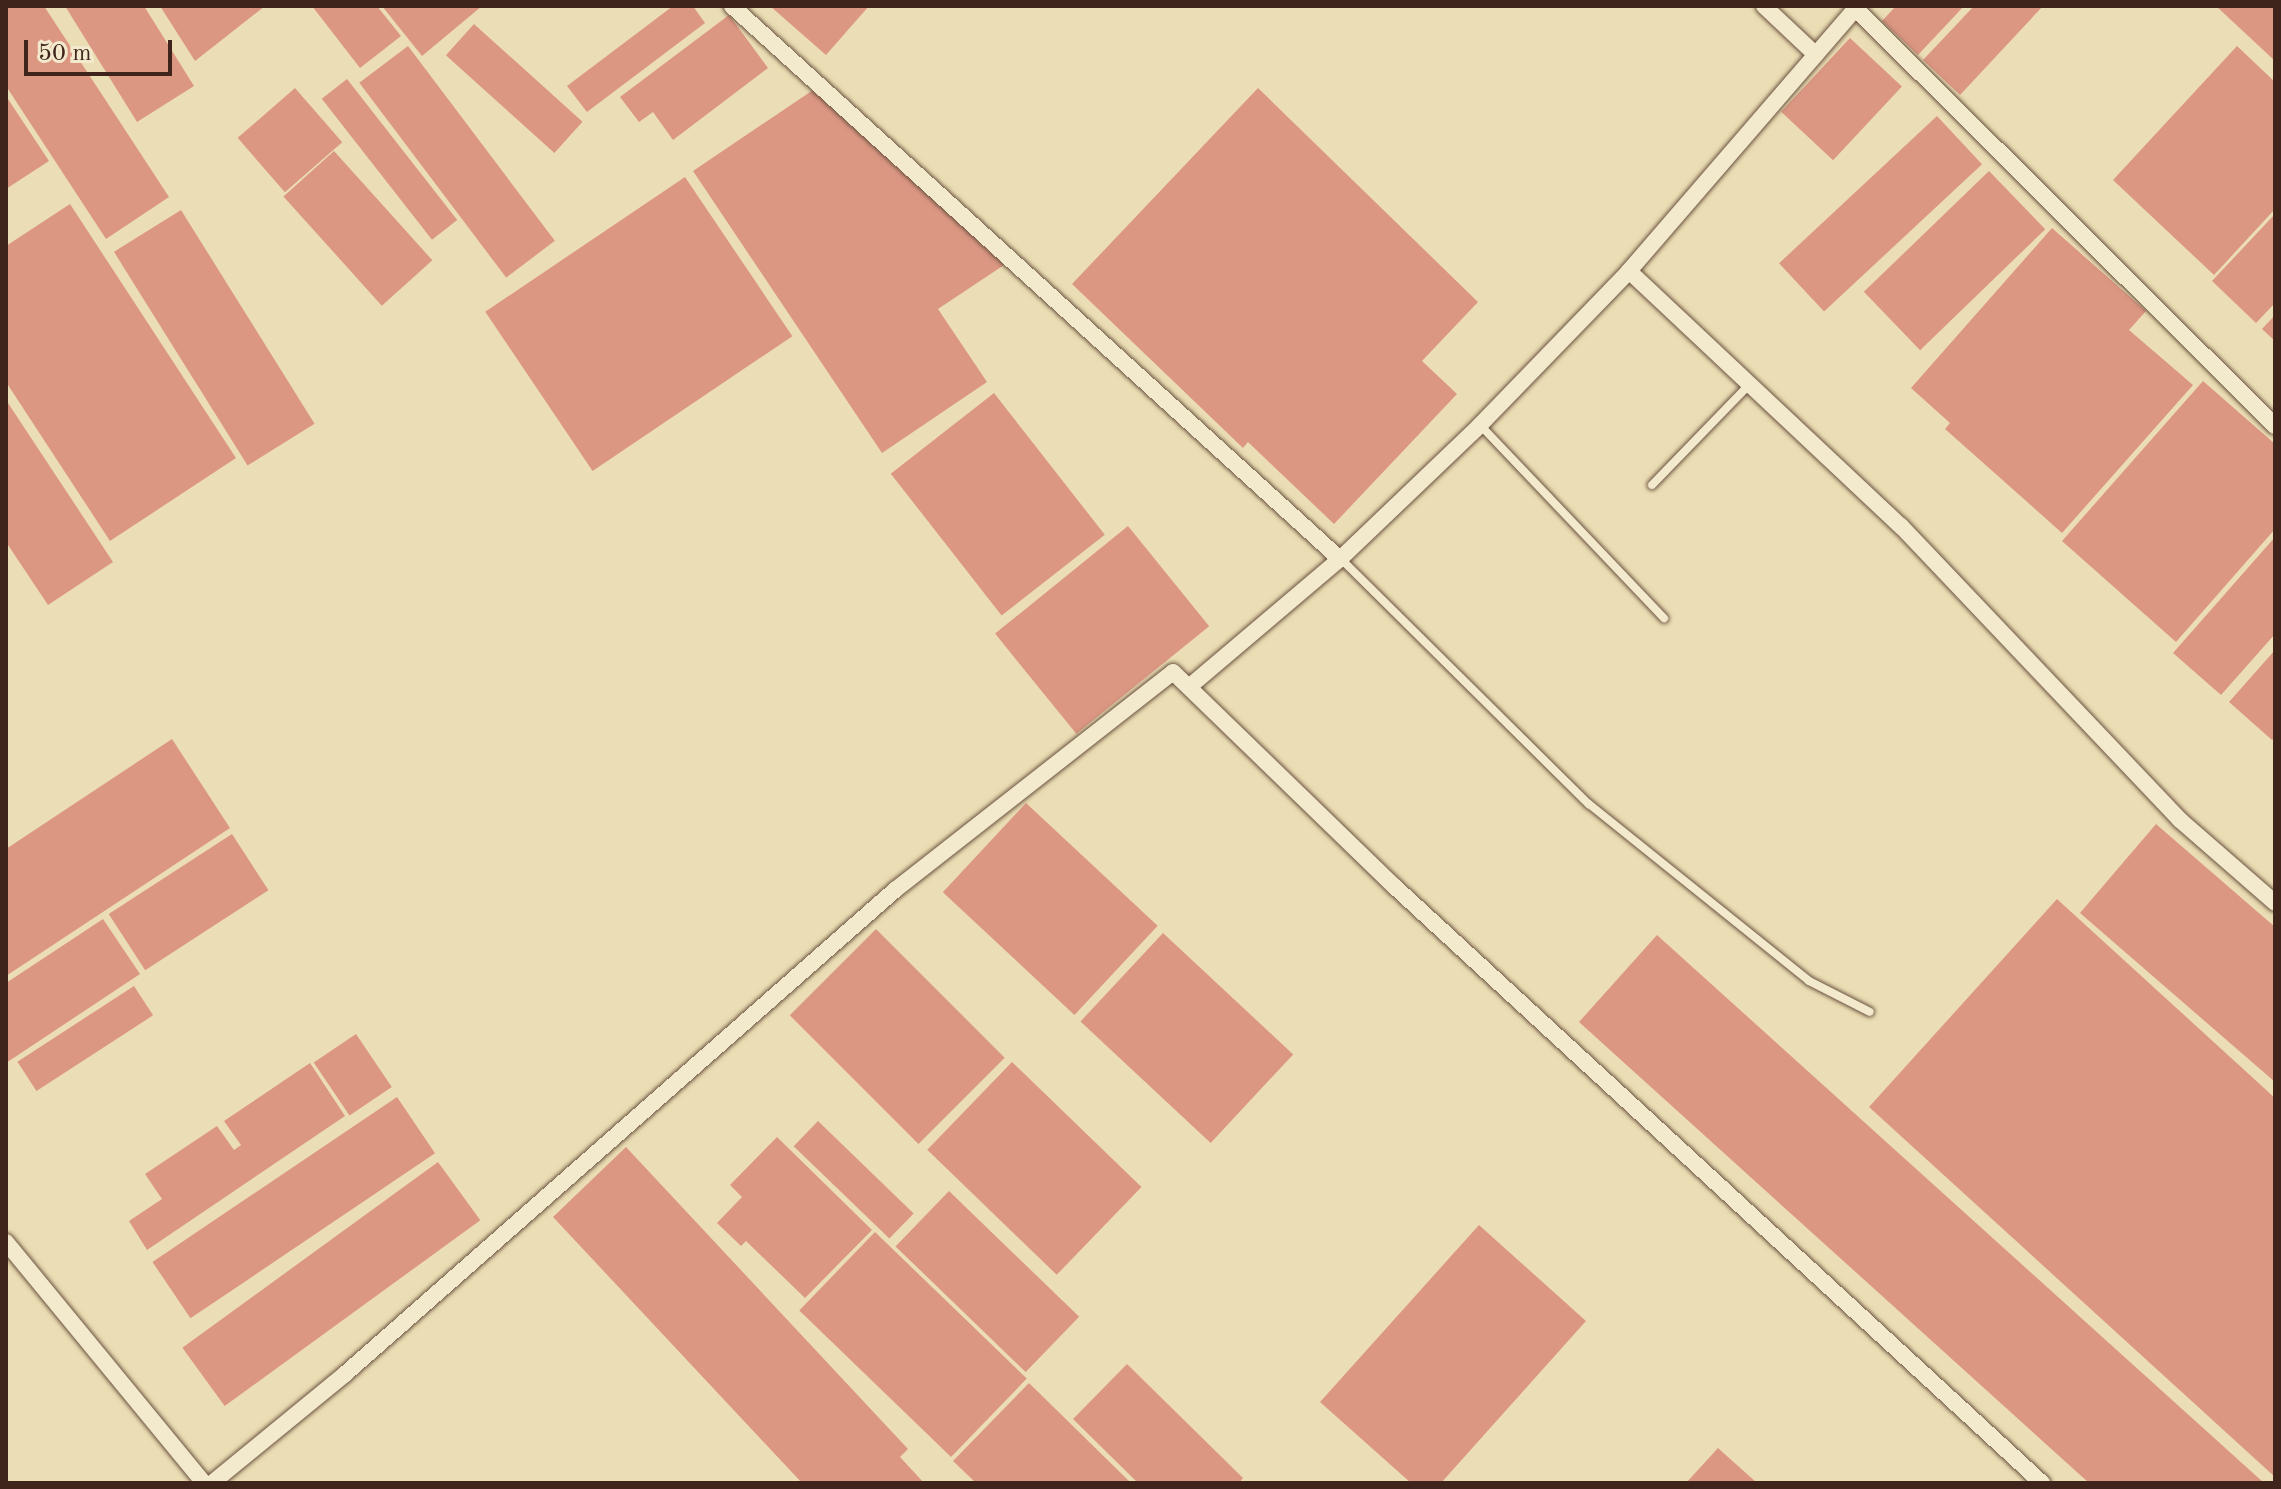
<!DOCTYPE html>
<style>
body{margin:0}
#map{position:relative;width:2281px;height:1489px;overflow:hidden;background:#ecdeb4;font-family:"Old Standard TT",serif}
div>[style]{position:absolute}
.building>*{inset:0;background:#dc9782;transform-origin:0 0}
.roads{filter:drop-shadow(0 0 2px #6a5240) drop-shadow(0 0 2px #6a5240)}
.lane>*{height:8px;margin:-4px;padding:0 4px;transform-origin:4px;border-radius:4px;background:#f3eace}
.street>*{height:16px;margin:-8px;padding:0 8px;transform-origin:8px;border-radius:8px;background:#f3eace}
span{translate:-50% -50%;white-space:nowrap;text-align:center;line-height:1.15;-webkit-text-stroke:8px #f3eace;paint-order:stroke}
.frame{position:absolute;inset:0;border:8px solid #3e241a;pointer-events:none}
.scale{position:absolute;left:24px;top:40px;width:148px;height:36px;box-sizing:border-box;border:4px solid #3e241a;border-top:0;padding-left:10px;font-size:24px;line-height:28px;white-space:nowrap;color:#3e241a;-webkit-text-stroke:6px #f3eace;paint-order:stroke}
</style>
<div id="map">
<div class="building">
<i style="clip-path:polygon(6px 6px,44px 6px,169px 197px,106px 239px,6px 86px)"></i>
<i style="clip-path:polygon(65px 6px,144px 6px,194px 86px,137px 122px)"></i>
<i style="clip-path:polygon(160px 6px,265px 6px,195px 61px)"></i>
<i style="clip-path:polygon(312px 6px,377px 6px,401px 36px,360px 68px)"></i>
<i style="clip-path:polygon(382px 6px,482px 6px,422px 56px)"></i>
<i style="clip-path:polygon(673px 6px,693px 6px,705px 23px,587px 112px,567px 86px)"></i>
<i style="clip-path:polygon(770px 6px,869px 6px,826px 55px)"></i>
<i style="clip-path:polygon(1896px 6px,1964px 6px,1918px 55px,1882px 21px)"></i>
<i style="clip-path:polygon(1974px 6px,2043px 6px,1960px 95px,1923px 60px)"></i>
<i style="clip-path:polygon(2216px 6px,2275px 6px,2275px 61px)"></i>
<i style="clip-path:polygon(729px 15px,768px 68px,673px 140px,653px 112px,639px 122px,620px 97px)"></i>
<i style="left:474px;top:24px;width:146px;height:42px;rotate:42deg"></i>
<i style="left:1850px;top:38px;width:71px;height:101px;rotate:43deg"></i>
<i style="left:408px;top:46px;width:244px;height:61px;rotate:53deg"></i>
<i style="clip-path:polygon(2237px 46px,2275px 82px,2275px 209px,2214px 275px,2113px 180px)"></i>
<i style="left:347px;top:79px;width:179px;height:32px;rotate:52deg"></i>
<i style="left:295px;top:88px;width:72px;height:76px;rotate:49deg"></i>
<i style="clip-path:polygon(816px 88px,1010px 261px,938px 309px,987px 382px,882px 453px,693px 171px)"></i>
<i style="clip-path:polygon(1258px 88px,1478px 302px,1422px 361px,1457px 394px,1334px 524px,1248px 442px,1243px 448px,1072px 284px)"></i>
<i style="clip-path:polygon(6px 96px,49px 161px,6px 189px)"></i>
<i style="left:1937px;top:116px;width:66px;height:216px;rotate:47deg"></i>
<i style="left:334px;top:151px;width:147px;height:68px;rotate:48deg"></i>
<i style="left:1989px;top:171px;width:81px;height:174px;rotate:46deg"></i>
<i style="left:685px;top:177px;width:192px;height:241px;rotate:56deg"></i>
<i style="clip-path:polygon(70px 204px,236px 458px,110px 541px,6px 382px,6px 246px)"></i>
<i style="left:181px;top:210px;width:252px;height:79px;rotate:58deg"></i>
<i style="clip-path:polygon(2275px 214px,2275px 303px,2256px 323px,2212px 281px)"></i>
<i style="clip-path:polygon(2052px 228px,2146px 311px,2129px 330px,2193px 385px,2062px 533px,1945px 429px,1950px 423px,1911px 388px)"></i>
<i style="clip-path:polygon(2275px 315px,2275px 341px,2262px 329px)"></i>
<i style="clip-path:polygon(2203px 381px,2275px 444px,2275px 529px,2176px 642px,2062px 541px)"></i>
<i style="left:994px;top:393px;width:180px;height:131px;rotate:52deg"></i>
<i style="clip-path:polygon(6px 400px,113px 562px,48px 605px,6px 542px)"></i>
<i style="left:1128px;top:526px;width:129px;height:171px;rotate:51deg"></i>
<i style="clip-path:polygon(2275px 537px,2275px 634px,2221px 695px,2173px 653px)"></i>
<i style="clip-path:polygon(2275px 650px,2275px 737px,2272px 740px,2229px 702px)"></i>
<i style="clip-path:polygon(172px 739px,230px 828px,6px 976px,6px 849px)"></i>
<i style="left:1026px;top:803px;width:180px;height:122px;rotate:43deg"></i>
<i style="clip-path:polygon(2156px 824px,2275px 927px,2275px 1082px,2080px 913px)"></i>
<i style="left:232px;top:834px;width:67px;height:147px;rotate:57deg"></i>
<i style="clip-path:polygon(2057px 899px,2275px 1098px,2275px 1477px,1869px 1107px)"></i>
<i style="clip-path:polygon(103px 919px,140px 974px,6px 1063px,6px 983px)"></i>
<i style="left:876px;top:929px;width:182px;height:122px;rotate:45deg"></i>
<i style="left:1163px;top:933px;width:178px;height:121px;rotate:43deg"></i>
<i style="clip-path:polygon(1657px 935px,2264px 1483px,2089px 1483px,1579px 1022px)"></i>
<i style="left:134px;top:986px;width:35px;height:139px;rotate:57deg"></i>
<i style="left:356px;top:1034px;width:64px;height:51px;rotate:56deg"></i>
<i style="left:1012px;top:1062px;width:180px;height:122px;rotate:44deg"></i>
<i style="clip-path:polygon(310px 1063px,345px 1116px,147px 1250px,129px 1221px,162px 1199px,145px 1174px,217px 1126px,234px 1150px,241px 1145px,224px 1121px)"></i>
<i style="left:397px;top:1097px;width:68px;height:295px;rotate:56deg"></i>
<i style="left:818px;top:1121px;width:133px;height:35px;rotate:44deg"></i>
<i style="clip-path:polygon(777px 1137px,872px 1230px,805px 1298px,746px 1241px,741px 1246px,717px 1223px,742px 1197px,730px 1185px)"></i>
<i style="clip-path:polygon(626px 1147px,908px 1449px,900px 1457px,924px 1483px,802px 1483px,553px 1217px)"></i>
<i style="left:438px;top:1162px;width:72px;height:316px;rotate:54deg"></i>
<i style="left:949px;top:1191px;width:181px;height:77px;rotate:44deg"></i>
<i style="clip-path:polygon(1479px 1225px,1586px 1321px,1441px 1483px,1411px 1483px,1320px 1402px)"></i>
<i style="left:875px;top:1232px;width:211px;height:109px;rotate:44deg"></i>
<i style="clip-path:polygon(1127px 1364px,1243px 1478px,1239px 1483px,1138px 1483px,1073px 1419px)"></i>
<i style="clip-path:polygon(1029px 1383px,1131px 1483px,976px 1483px,953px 1461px)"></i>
<i style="clip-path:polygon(1718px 1448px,1757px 1483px,1686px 1483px)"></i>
</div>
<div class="roads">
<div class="lane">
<i style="left:1480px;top:425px;width:267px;rotate:46.4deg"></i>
<i style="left:1652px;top:485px;width:141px;rotate:-45.9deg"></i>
<i style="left:1341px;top:559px;width:349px;rotate:44.7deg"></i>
<i style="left:1589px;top:804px;width:282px;rotate:38.8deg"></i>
<i style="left:1809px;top:981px;width:68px;rotate:26.9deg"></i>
</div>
<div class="street">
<i style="left:732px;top:6px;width:822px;rotate:42.29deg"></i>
<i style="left:1764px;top:6px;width:71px;rotate:43.3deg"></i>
<i style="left:1856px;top:9px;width:591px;rotate:44.86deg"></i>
<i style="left:1629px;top:271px;width:373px;rotate:43.2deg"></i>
<i style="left:1901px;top:526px;width:405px;rotate:46.5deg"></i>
<i style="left:2180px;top:820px;width:126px;rotate:41.1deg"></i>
<i style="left:1189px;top:687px;width:198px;rotate:-40.3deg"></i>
<i style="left:1340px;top:559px;width:194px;rotate:-43.7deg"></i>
<i style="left:1480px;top:425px;width:214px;rotate:-45.9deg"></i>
<i style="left:1629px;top:271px;width:350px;rotate:-49.2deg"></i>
<i style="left:6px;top:1242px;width:312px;rotate:50.6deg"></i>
<i style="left:212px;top:1483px;width:172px;rotate:-39.3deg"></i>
<i style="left:345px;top:1374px;width:733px;rotate:-41.35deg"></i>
<i style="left:895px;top:890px;width:353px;rotate:-38.1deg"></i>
<i style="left:1173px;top:672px;width:309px;rotate:44.1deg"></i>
<i style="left:1395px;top:887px;width:880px;rotate:42.65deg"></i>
</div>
</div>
<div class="frame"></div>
<div class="scale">50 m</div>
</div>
